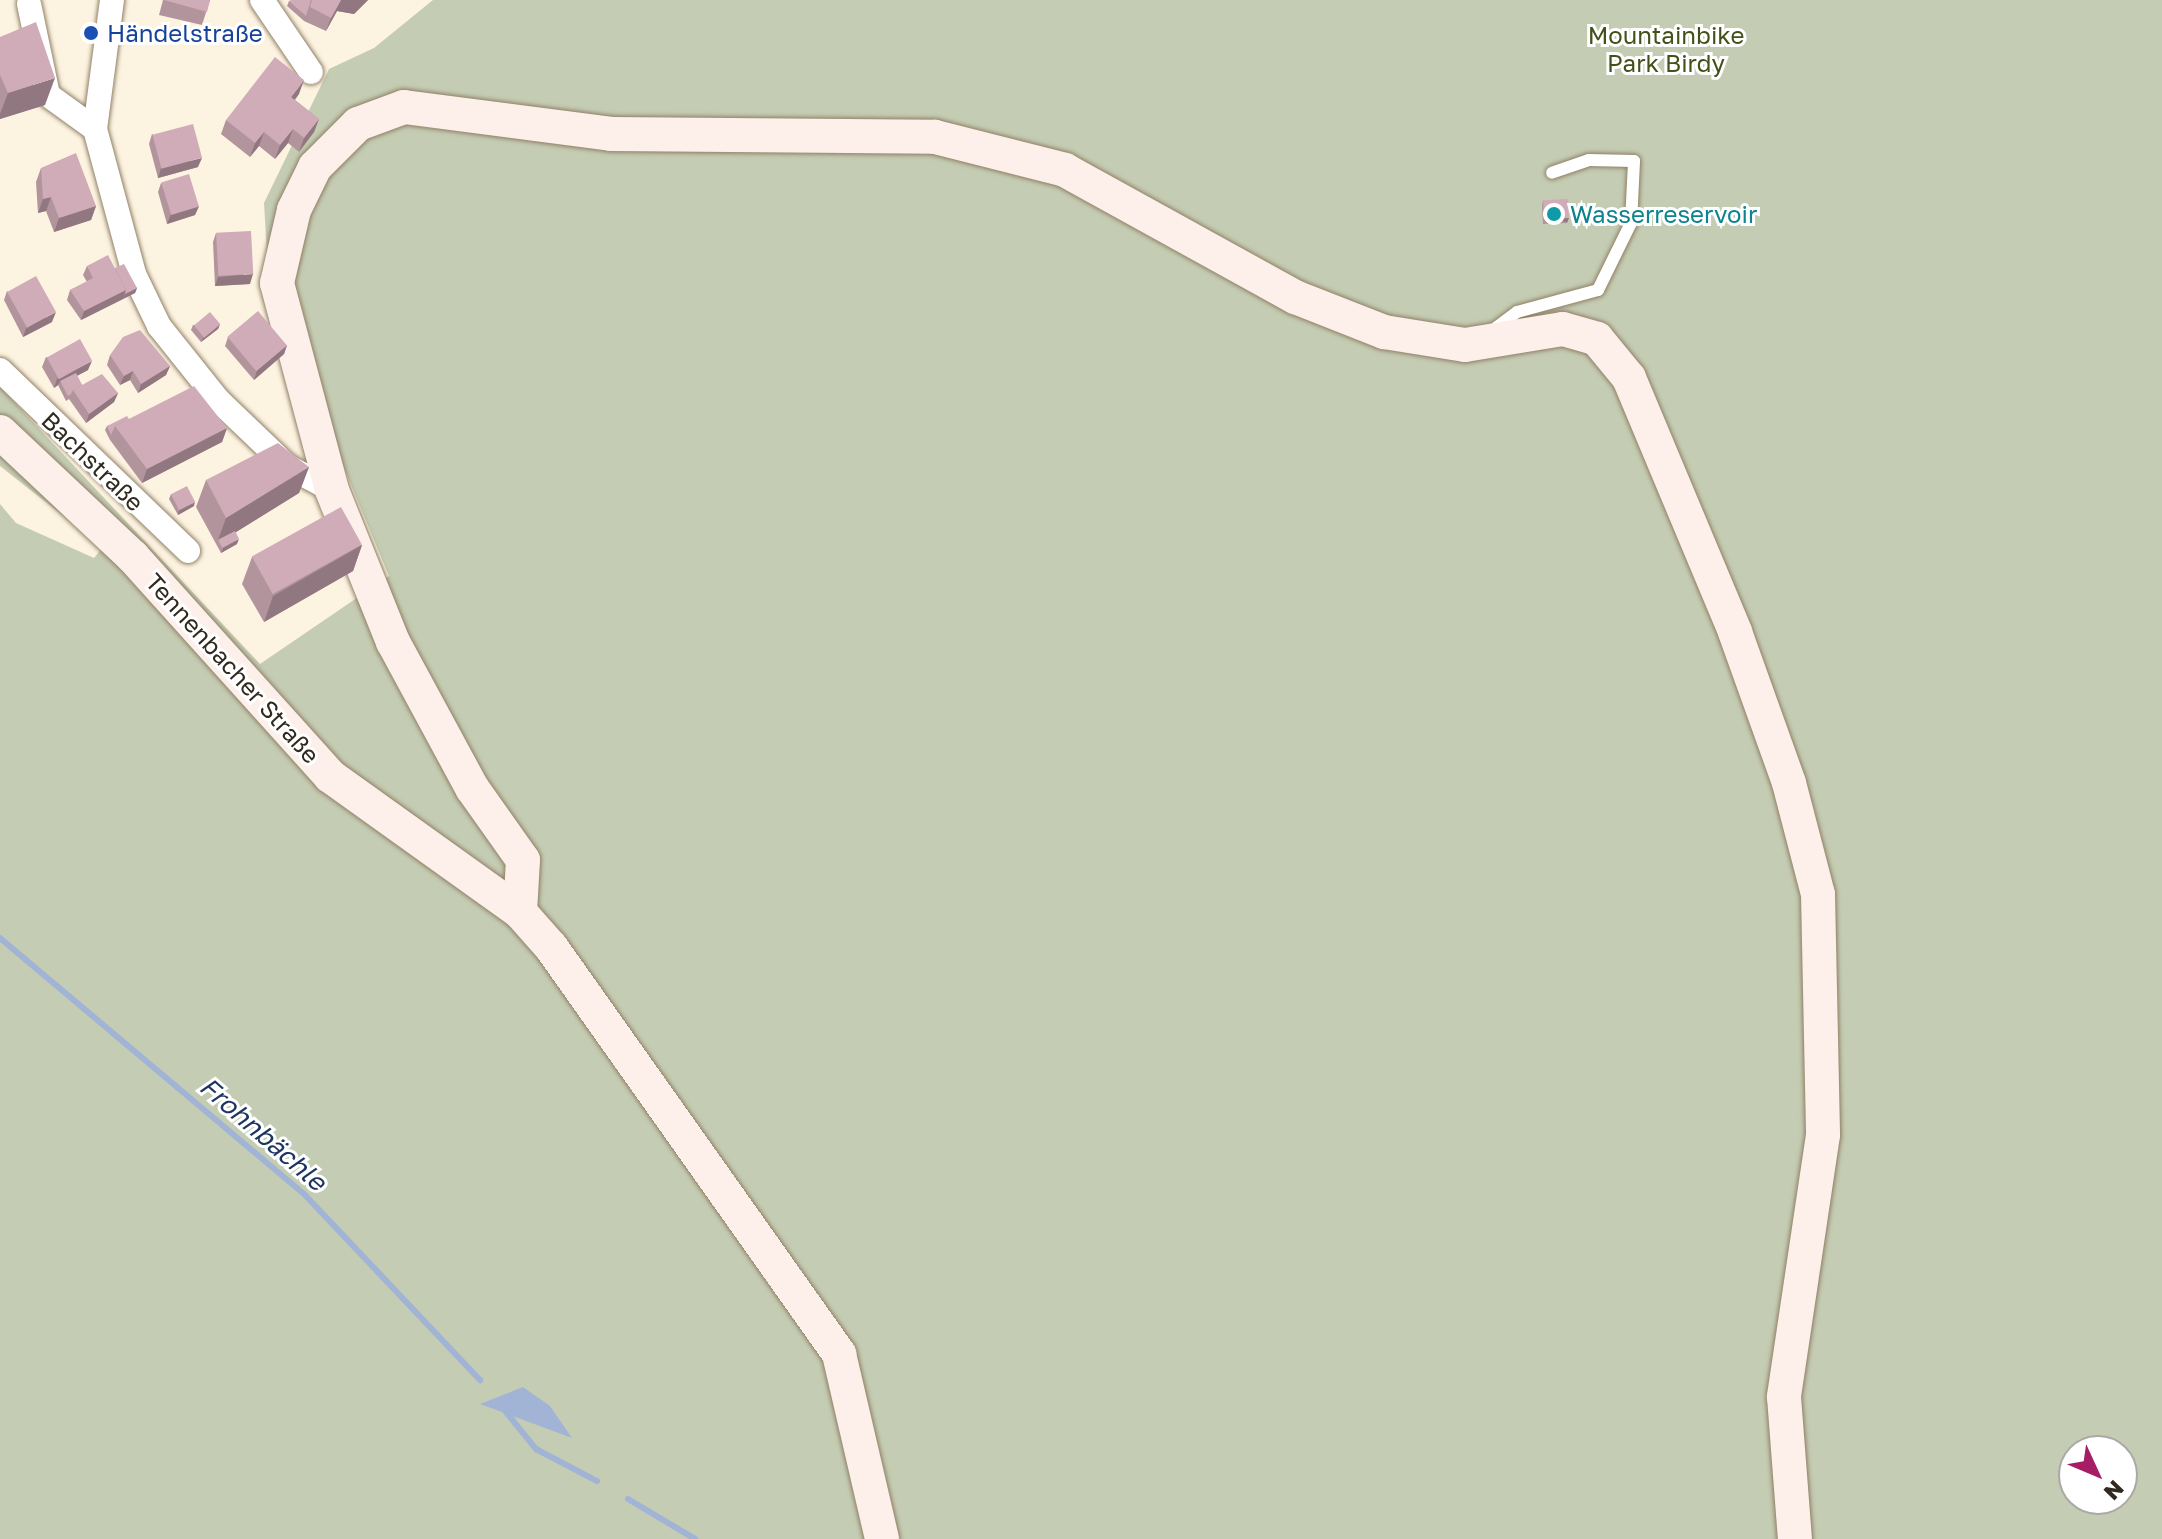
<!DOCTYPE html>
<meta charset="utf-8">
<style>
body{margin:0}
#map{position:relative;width:2162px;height:1539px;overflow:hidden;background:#fdf3e1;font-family:"Golos Text",sans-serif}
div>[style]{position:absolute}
.green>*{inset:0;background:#c4ccb3}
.water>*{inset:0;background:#a1b4d5}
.stream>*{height:6px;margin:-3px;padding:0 3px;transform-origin:3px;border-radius:3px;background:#a1b4d5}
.roads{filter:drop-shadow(0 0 2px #908166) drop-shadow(0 0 2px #908166)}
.lane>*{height:12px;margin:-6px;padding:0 6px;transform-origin:6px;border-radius:6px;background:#fff}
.street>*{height:24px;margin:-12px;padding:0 12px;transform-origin:12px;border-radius:12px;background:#fff}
.secondary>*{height:34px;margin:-17px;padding:0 17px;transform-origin:17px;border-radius:17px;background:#fdefea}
.wall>*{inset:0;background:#b2949d}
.shaded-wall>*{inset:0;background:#917880;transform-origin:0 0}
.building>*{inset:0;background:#cfacb7;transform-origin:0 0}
.dots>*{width:22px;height:22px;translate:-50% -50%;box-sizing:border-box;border:4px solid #fff;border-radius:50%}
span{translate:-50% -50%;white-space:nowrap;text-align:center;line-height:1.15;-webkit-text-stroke:6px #fff;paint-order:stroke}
.transit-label{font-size:24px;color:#164399}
.left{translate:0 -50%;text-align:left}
.park-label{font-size:24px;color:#435118}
.culture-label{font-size:24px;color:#0d838f}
.street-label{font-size:24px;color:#2f291e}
.water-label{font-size:26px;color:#1c345f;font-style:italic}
.north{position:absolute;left:2058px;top:1435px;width:80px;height:80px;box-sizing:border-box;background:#fff;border:2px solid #aca9a5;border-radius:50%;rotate:134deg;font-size:22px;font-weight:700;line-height:32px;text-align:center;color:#2f291e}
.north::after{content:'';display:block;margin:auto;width:28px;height:36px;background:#a61d65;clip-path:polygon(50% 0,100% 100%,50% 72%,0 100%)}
</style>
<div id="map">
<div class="green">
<i style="clip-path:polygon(evenodd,433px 0,2162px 0,2162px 1539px,0 1539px,0 504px,16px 523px,94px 558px,103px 547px,0 466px,0 387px,260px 664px,389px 576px,269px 287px,264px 203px,329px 69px,374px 48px,433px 0,2074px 1451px,2122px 1451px,2122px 1499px,2074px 1499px,2074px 1451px)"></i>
</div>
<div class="water">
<i style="clip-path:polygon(523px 1387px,550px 1406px,572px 1438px,480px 1404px)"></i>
</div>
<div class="stream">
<i style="left:0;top:938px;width:399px;rotate:40.1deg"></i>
<i style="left:305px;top:1195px;width:255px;rotate:46.6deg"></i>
<i style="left:506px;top:1412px;width:48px;rotate:51deg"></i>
<i style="left:536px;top:1449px;width:69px;rotate:27.7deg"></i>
<i style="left:628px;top:1499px;width:78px;rotate:30.8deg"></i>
</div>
<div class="roads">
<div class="lane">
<i style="left:1493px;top:330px;width:30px;rotate:-37deg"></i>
<i style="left:1517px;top:312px;width:84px;rotate:-15.2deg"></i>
<i style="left:1598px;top:290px;width:75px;rotate:-63.8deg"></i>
<i style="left:1631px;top:223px;width:62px;rotate:-87.2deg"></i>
<i style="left:1634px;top:161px;width:45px;rotate:-178.7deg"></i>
<i style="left:1589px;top:160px;width:39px;rotate:161deg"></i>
</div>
<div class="street">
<i style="left:112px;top:0;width:130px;rotate:97.5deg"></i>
<i style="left:95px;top:129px;width:150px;rotate:74.9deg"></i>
<i style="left:134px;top:274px;width:58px;rotate:64.3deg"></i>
<i style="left:159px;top:326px;width:95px;rotate:51.4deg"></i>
<i style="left:218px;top:400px;width:95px;rotate:43.7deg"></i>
<i style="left:287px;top:466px;width:51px;rotate:28.1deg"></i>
<i style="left:262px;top:0;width:87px;rotate:55.8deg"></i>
<i style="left:29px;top:4px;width:93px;rotate:78.2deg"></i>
<i style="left:48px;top:95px;width:58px;rotate:35.9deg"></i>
<i style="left:0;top:370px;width:261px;rotate:43.9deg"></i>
</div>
<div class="secondary">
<i style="left:0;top:432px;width:183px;rotate:43.2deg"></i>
<i style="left:133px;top:557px;width:295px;rotate:48deg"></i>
<i style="left:330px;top:776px;width:234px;rotate:35.6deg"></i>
<i style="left:520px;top:912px;width:47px;rotate:48.5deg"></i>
<i style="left:551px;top:947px;width:499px;rotate:54.7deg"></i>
<i style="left:839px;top:1354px;width:190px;rotate:76.9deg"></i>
<i style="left:520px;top:912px;width:52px;rotate:-86.7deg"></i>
<i style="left:523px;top:860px;width:88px;rotate:-125.3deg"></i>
<i style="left:472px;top:788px;width:166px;rotate:-118.4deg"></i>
<i style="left:393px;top:642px;width:164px;rotate:-111.9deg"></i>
<i style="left:332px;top:490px;width:214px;rotate:-104.9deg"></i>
<i style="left:277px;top:283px;width:75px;rotate:-76.9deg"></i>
<i style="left:294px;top:210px;width:48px;rotate:-64deg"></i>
<i style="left:315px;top:167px;width:61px;rotate:-45deg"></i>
<i style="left:358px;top:124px;width:49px;rotate:-20.3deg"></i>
<i style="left:404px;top:107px;width:209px;rotate:7.4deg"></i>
<i style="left:611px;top:134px;width:324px;rotate:0.5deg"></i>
<i style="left:935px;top:137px;width:134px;rotate:14.2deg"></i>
<i style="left:1065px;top:170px;width:263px;rotate:28.9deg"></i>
<i style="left:1295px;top:297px;width:96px;rotate:21.5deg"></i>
<i style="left:1384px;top:332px;width:82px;rotate:9.1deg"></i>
<i style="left:1465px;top:345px;width:99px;rotate:-9.3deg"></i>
<i style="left:1563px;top:329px;width:35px;rotate:16deg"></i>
<i style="left:1597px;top:339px;width:50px;rotate:50.6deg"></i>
<i style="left:1629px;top:378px;width:275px;rotate:67.3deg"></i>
<i style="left:1735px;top:632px;width:160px;rotate:70.3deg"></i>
<i style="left:1789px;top:783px;width:115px;rotate:75.4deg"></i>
<i style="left:1818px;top:894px;width:241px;rotate:88.8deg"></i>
<i style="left:1823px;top:1135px;width:265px;rotate:98.5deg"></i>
<i style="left:1784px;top:1397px;width:142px;rotate:85.6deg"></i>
</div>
</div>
<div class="wall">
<i style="clip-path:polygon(163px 0,210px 0,202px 25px,159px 15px)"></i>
<i style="clip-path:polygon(312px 0,368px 0,354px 14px,337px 11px,326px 31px,304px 21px,287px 6px,289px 1px)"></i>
<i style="clip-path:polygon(0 37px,45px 105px,0 119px)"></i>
<i style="clip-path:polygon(299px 94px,295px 100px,319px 119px,314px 132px,299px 152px,288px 143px,275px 159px,259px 146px,250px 157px,221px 134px,226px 120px)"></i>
<i style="clip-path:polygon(152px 134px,198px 167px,158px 178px,149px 144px)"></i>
<i style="clip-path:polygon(41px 168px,96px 206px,91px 220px,54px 232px,46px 211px,38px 213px,36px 182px)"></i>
<i style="clip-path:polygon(161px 183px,199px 206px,195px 215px,167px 224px,158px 192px)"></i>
<i style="clip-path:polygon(1543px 200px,1567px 223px,1543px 224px,1542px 205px)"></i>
<i style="clip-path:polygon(216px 233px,250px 284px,215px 286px,213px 242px)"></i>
<i style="clip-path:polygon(87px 266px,115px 268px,137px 288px,135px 293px,81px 320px,67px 300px,70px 290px,87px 282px,83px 275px)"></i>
<i style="clip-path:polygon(7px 291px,52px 322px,23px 337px,4px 300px)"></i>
<i style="clip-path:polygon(220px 324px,218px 329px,201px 342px,191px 330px,193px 325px)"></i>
<i style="clip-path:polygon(228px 337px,287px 345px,284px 354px,254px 380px,225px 346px)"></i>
<i style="clip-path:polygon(110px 355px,170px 366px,166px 375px,138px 393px,130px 380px,120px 385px,107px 365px)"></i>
<i style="clip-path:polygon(46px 357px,88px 370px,77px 376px,82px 385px,118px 393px,114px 402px,86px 423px,69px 399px,66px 401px,58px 385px,54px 388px,42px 367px)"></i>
<i style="clip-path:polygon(129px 419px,227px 428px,222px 442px,142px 483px,110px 440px,105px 430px,107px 426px)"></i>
<i style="clip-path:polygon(309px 467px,299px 493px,236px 532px,237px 544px,221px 553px,196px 507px,206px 480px)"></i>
<i style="clip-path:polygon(171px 494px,194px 506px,178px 515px,169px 499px)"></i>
<i style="clip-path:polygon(362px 545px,353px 571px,264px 622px,242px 584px,252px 557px)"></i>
</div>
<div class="shaded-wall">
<i style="clip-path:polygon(341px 0,368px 0,354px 14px,337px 11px,326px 31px,331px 18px)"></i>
<i style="clip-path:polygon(55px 78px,45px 105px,0 119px,0 114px,8px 93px)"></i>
<i style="clip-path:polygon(304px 80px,299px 94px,286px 110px,291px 97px)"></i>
<i style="clip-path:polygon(319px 119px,314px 132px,299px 152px,304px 138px)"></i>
<i style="clip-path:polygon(293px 129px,288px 143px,275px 159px,280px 145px)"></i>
<i style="clip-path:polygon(264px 132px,259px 146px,250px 157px,255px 143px)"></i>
<i style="clip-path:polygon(202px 158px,198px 167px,158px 178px,161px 168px)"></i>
<i style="clip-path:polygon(51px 197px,46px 211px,38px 213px,43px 199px)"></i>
<i style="clip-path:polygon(96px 206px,91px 220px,54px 232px,59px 218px)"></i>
<i style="clip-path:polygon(199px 206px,195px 215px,167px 224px,171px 214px)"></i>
<i style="left:1569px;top:218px;width:5px;height:25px;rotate:112deg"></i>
<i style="clip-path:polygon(253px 274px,250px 284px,215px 286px,218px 277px)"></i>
<i style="clip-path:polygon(137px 288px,135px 293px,123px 299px,125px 294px)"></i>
<i style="clip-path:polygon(126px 290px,123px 299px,81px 320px,84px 311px)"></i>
<i style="clip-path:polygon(56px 312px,52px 322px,23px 337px,26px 328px)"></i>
<i style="clip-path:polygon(220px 324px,218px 329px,201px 342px,203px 338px)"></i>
<i style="clip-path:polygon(287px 345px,284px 354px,254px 380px,257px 370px)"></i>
<i style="clip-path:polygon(92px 361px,88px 370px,61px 384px,60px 381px,58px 385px,54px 388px,57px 379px)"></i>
<i style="clip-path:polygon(170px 366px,166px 375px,138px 393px,141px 384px)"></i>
<i style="clip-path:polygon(133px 371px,130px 380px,120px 385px,124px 376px)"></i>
<i style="clip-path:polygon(118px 393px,114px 402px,86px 423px,89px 414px)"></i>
<i style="clip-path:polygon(227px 428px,222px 442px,142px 483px,147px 469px)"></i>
<i style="clip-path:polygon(309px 467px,299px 493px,220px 542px,218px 540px,226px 518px)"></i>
<i style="clip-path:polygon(195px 502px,194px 506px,178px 515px,179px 510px)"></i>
<i style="clip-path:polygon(239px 539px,237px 544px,221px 553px,223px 548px)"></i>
<i style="clip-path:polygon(362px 545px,353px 571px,264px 622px,273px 596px)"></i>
</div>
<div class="building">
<i style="clip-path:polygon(164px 0,210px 0,207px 12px)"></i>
<i style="clip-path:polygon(291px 0,311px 0,306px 16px,289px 1px)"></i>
<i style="clip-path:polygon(312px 0,341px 0,331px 18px,310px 7px)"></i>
<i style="clip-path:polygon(36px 22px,55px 78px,8px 93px,0 75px,0 37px)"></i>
<i style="clip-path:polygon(275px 57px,304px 80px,291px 97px,319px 119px,304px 138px,293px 129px,280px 145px,264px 132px,255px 143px,226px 120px)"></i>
<i style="left:193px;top:124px;width:35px;height:42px;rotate:75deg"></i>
<i style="clip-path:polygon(76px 153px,96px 206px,59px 218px,51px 197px,43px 199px,41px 168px)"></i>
<i style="left:189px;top:174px;width:34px;height:29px;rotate:73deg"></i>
<i style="left:1568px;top:199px;width:19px;height:25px;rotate:87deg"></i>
<i style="left:251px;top:231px;width:43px;height:35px;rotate:87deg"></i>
<i style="clip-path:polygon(108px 255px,126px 290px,84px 311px,70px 290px,93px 278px,87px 266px)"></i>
<i style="clip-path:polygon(124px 264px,137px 288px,125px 294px,126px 290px,115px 268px)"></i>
<i style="left:36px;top:276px;width:41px;height:33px;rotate:61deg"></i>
<i style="left:258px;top:311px;width:45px;height:40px;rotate:50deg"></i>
<i style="left:210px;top:312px;width:16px;height:21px;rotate:50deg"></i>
<i style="clip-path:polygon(140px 330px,170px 366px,141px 384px,133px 371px,124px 376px,110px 355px,123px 337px)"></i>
<i style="left:80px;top:339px;width:25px;height:38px;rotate:61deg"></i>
<i style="clip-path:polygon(76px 373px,82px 385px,73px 390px,71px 394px,68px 396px,60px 381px)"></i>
<i style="clip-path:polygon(102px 374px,118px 393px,89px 414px,73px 390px)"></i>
<i style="clip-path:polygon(194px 386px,227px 428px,147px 469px,115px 426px)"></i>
<i style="clip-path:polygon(127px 416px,129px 419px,115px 426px,111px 435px,107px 426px)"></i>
<i style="clip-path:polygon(278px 443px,309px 467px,226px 518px,206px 480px)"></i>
<i style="left:187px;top:486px;width:18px;height:18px;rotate:63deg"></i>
<i style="left:341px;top:507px;width:43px;height:102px;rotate:61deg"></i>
<i style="left:235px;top:531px;width:9px;height:19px;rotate:63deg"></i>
</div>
<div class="dots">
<i style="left:91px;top:33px;background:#1a4fb4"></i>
<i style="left:1554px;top:214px;background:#0f9aa8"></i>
</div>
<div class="transit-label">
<span class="left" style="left:107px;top:33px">Händelstraße</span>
</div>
<div class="park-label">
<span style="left:1666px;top:49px">Mountainbike<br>Park Birdy</span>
</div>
<div class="culture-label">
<span class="left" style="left:1570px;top:214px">Wasserreservoir</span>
</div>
<div class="street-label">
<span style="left:93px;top:461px;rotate:44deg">Bachstraße</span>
<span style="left:233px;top:668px;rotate:48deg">Tennenbacher Straße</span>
</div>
<div class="water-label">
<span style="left:263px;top:1134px;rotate:41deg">Frohnbächle</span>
</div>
<div class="north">N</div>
</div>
